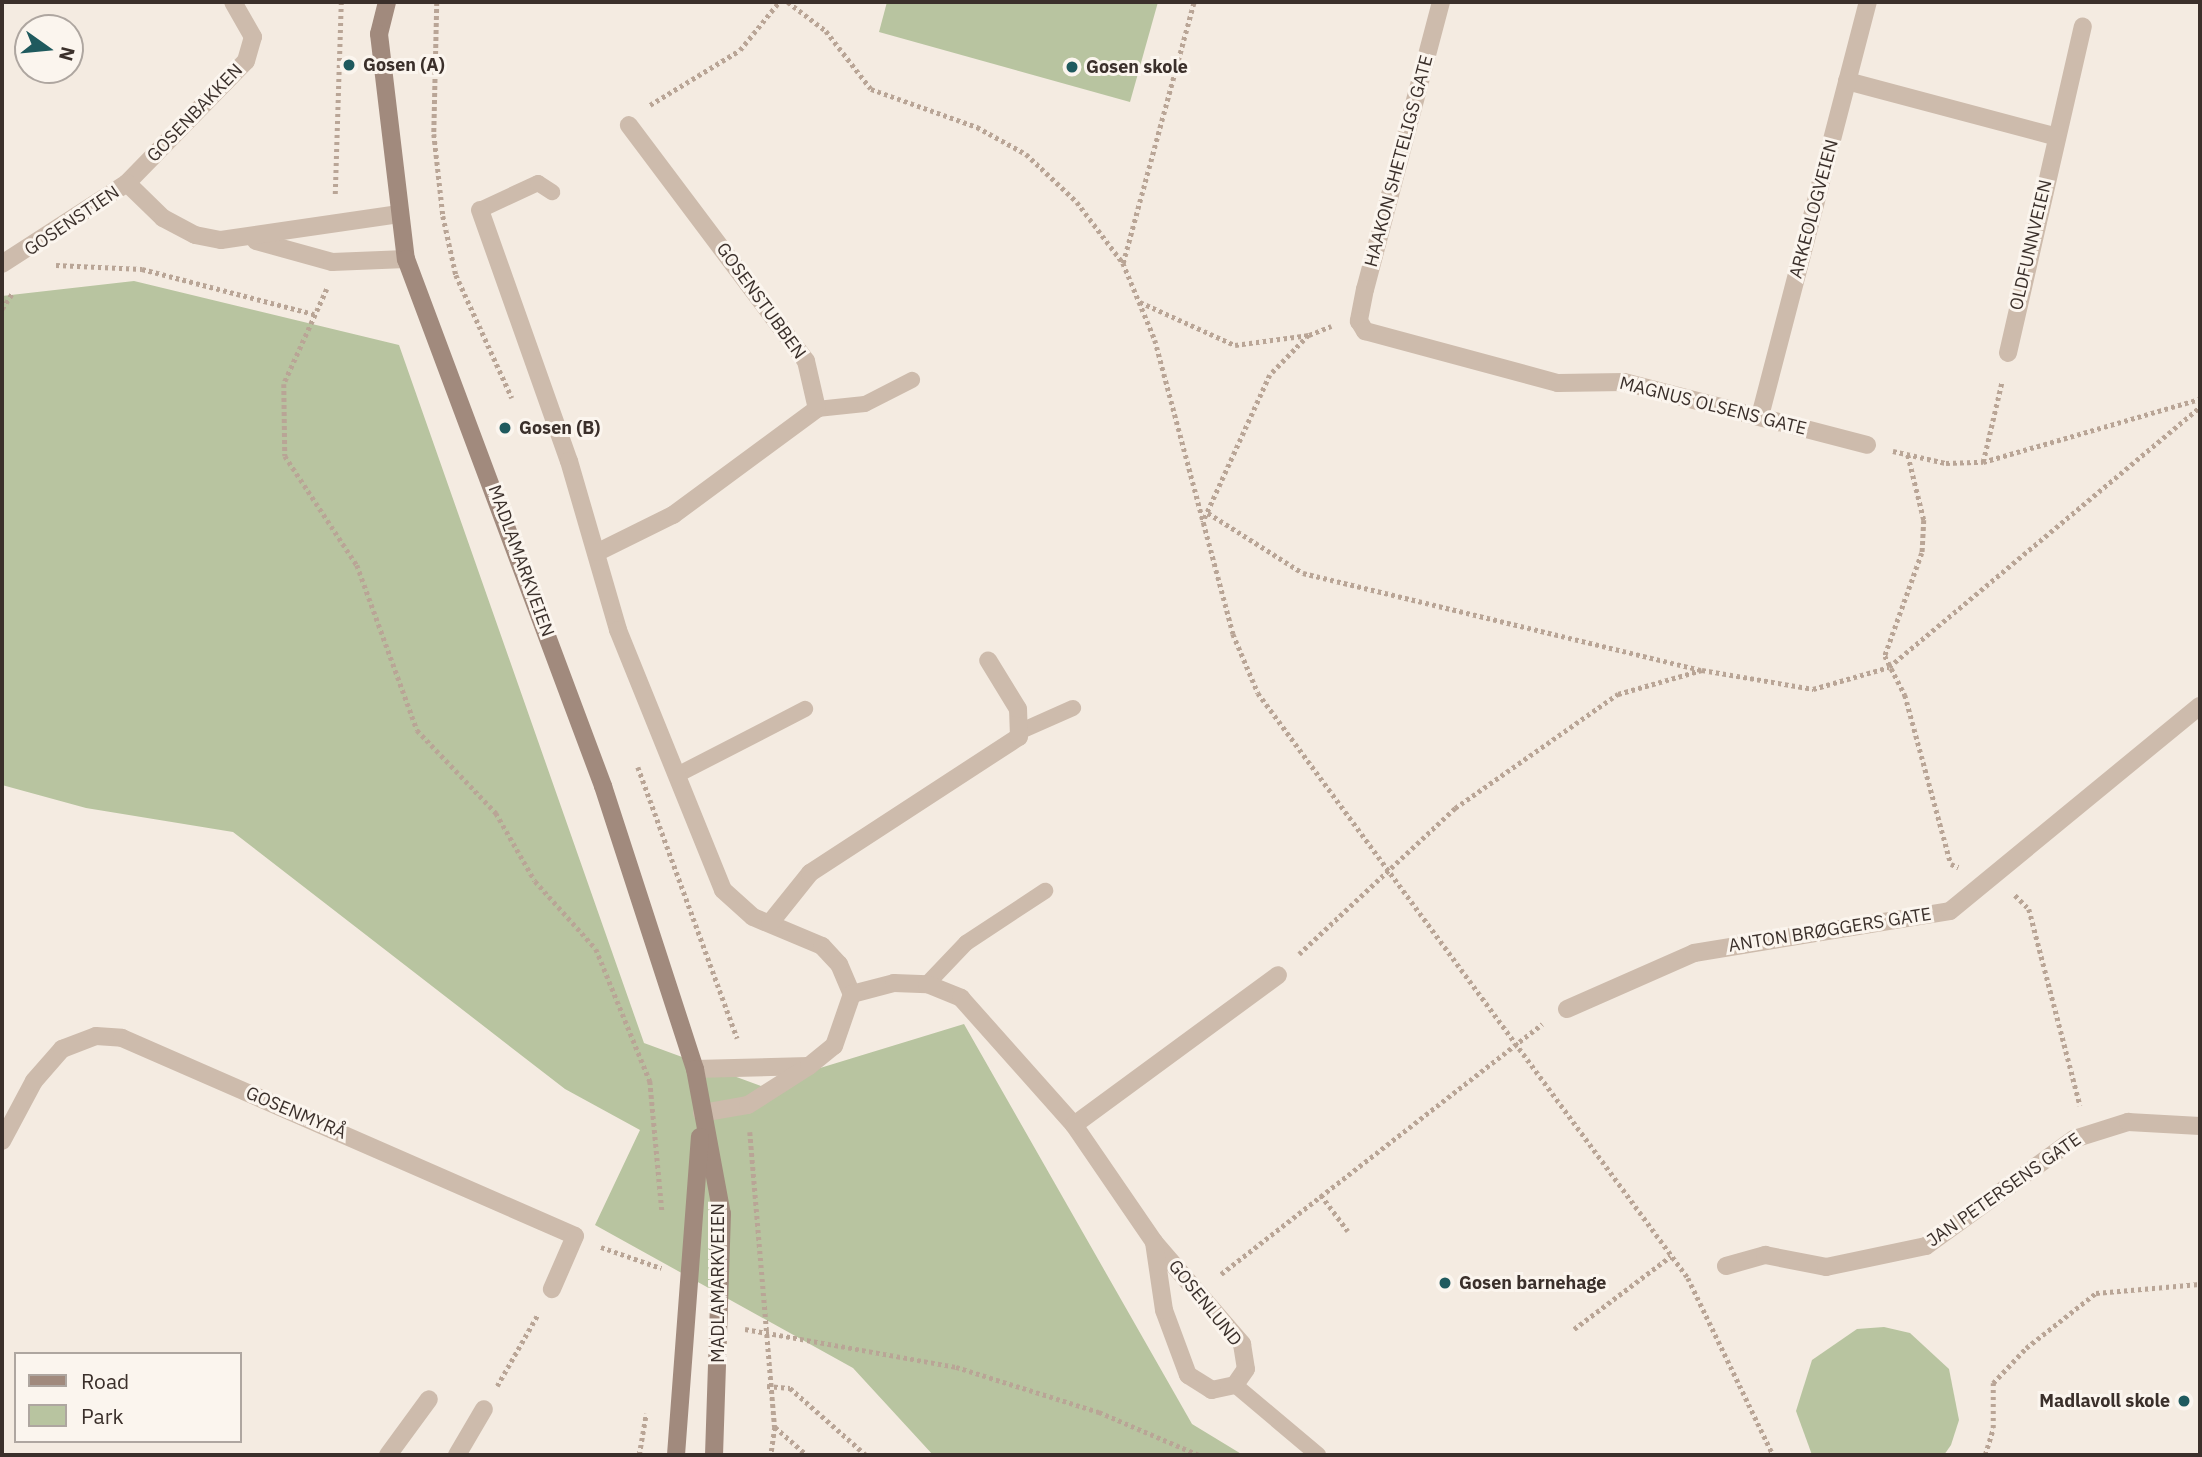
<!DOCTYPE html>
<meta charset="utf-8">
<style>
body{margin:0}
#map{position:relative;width:2202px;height:1457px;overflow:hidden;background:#f4ebe1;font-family:"IBM Plex Sans",sans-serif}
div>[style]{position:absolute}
.green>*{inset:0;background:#b8c4a0}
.path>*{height:4.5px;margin-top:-2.25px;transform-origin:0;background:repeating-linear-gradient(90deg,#b9a596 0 3.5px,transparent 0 7px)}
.lane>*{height:16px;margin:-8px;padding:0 8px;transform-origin:8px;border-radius:8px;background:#cdbbac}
.street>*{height:18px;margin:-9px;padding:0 9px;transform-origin:9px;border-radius:9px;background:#cdbbac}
.secondary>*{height:18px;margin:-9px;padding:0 9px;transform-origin:9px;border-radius:9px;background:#a18a7d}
.dots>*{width:19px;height:19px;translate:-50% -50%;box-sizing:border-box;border:4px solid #fbf5ee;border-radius:50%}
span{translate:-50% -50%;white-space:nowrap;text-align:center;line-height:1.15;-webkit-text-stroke:6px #fbf5ee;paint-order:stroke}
.poi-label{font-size:18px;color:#3b302b;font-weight:700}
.left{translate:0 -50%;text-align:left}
.right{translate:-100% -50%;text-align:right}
.street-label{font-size:18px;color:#3b302b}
.frame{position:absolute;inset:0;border:4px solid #3b302b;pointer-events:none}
.legend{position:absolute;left:14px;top:1352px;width:228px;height:91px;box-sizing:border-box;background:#fbf5ee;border:2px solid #aea6a0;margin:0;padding:9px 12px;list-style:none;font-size:21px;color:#3b302b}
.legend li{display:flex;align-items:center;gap:14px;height:35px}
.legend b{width:35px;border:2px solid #aea6a0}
.north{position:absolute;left:14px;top:14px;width:70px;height:70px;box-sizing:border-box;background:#fbf5ee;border:2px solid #aea6a0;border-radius:50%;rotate:105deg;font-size:19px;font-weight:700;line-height:28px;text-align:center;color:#3b302b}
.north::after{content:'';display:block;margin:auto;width:24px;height:32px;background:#1f5a5e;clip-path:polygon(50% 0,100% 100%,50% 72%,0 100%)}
</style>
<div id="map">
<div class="green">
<i style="clip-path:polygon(887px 2px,1158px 2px,1130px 102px,879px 32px)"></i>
<i style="clip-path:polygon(134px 281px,399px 345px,644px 1043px,761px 1086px,964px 1024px,1192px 1424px,1243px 1455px,933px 1455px,853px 1368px,595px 1225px,640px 1130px,565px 1089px,233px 832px,86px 808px,2px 785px,2px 296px)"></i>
<i style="clip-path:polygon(1884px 1327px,1910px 1333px,1949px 1369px,1959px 1420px,1951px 1445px,1944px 1455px,1812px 1455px,1796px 1411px,1812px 1360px,1857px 1329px)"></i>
</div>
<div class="path">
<i style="left:437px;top:2px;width:132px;rotate:91.3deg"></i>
<i style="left:434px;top:134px;width:82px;rotate:83.7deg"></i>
<i style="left:443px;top:216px;width:60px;rotate:77.6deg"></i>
<i style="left:456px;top:275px;width:135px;rotate:65.5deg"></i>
<i style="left:788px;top:2px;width:48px;rotate:37.3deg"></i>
<i style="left:826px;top:31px;width:73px;rotate:52.2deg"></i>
<i style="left:871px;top:89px;width:113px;rotate:19.7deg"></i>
<i style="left:977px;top:127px;width:56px;rotate:28.9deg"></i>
<i style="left:1026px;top:154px;width:70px;rotate:43.3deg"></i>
<i style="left:1077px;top:202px;width:76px;rotate:53deg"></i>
<i style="left:1123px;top:263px;width:270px;rotate:-74.8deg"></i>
<i style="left:650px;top:105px;width:105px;rotate:-31.4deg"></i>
<i style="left:740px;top:50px;width:62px;rotate:-50.9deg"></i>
<i style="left:335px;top:194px;width:192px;rotate:-88.2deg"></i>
<i style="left:1123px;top:263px;width:83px;rotate:67.4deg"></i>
<i style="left:1155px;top:340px;width:304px;rotate:75.1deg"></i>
<i style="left:1233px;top:634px;width:64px;rotate:67deg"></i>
<i style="left:1258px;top:693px;width:726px;rotate:53.68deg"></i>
<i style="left:1688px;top:1278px;width:196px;rotate:64.3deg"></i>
<i style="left:56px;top:265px;width:86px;rotate:2.7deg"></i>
<i style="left:142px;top:269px;width:178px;rotate:14.7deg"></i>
<i style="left:327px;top:289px;width:104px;rotate:114.4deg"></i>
<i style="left:284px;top:384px;width:72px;rotate:89.2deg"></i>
<i style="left:285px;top:456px;width:131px;rotate:56.6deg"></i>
<i style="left:357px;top:565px;width:176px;rotate:70deg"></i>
<i style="left:417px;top:730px;width:115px;rotate:46.4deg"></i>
<i style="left:496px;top:813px;width:78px;rotate:60.2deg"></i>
<i style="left:535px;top:881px;width:91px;rotate:48.1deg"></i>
<i style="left:596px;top:949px;width:143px;rotate:67.8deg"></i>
<i style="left:650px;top:1081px;width:131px;rotate:84.7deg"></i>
<i style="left:1140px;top:302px;width:104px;rotate:24.4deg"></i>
<i style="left:1235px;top:345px;width:75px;rotate:-7.7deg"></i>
<i style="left:1309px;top:335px;width:56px;rotate:134.3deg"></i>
<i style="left:1270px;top:375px;width:162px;rotate:114.5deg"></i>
<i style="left:2px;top:309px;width:20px;rotate:-57deg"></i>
<i style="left:1309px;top:335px;width:24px;rotate:-22deg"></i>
<i style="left:1893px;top:451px;width:54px;rotate:12.8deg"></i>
<i style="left:1946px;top:463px;width:37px;rotate:-2deg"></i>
<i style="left:1983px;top:462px;width:226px;rotate:-16.2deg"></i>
<i style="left:1908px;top:455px;width:67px;rotate:76.2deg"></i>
<i style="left:1924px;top:520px;width:33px;rotate:93deg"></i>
<i style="left:1922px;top:553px;width:109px;rotate:109.8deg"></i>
<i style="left:1885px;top:656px;width:44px;rotate:62.9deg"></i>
<i style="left:1905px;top:695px;width:175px;rotate:74.8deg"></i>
<i style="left:1951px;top:864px;width:8px;rotate:23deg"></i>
<i style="left:1983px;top:462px;width:83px;rotate:-76.8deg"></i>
<i style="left:1208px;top:513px;width:112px;rotate:32.3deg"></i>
<i style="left:1303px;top:573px;width:409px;rotate:13.7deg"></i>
<i style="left:638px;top:767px;width:289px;rotate:69.9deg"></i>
<i style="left:2015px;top:895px;width:20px;rotate:45deg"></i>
<i style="left:2029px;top:909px;width:203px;rotate:75.4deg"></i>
<i style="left:1299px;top:954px;width:214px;rotate:-43.1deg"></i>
<i style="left:1455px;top:808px;width:199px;rotate:-35deg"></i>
<i style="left:1618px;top:694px;width:87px;rotate:-15.9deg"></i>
<i style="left:1702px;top:670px;width:113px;rotate:9.7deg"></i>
<i style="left:1813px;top:689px;width:79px;rotate:-16.1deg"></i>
<i style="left:1889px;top:667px;width:405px;rotate:-39.9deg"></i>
<i style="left:750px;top:1132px;width:296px;rotate:85.2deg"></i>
<i style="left:775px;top:1427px;width:28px;rotate:98deg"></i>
<i style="left:1321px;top:1195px;width:45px;rotate:53.1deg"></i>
<i style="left:601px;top:1247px;width:64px;rotate:19.3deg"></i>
<i style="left:1221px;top:1274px;width:407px;rotate:-37.9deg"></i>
<i style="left:745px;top:1329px;width:214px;rotate:10.2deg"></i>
<i style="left:956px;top:1367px;width:150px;rotate:17.5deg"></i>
<i style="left:1099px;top:1412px;width:109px;rotate:23.3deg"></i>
<i style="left:1574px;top:1329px;width:121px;rotate:-37deg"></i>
<i style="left:497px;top:1386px;width:83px;rotate:-60.3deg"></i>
<i style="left:767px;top:1386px;width:23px;rotate:5deg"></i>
<i style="left:790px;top:1388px;width:101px;rotate:41.4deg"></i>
<i style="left:775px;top:1427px;width:43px;rotate:41.2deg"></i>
<i style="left:639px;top:1455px;width:42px;rotate:-80.3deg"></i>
<i style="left:1985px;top:1455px;width:28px;rotate:-73deg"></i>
<i style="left:1993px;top:1428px;width:45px;rotate:-90deg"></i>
<i style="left:1993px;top:1383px;width:48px;rotate:-46.7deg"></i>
<i style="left:2026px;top:1348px;width:89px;rotate:-38.2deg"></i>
<i style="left:2096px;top:1293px;width:104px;rotate:-4.9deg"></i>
</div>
<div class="lane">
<i style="left:480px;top:210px;width:64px;rotate:-25deg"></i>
<i style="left:538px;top:183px;width:17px;rotate:33deg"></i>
<i style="left:817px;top:409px;width:48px;rotate:-5.9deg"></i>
<i style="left:865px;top:404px;width:53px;rotate:-27.1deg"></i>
<i style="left:1021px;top:731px;width:57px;rotate:-23.9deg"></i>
<i style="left:679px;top:774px;width:142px;rotate:-27.3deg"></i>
<i style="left:927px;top:984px;width:57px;rotate:-46.4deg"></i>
<i style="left:966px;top:943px;width:95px;rotate:-33.4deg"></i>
<i style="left:1235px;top:1385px;width:109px;rotate:40.1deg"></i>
</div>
<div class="street">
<i style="left:1441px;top:2px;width:297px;rotate:104.8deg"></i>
<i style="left:1365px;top:289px;width:33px;rotate:101deg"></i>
<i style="left:1359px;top:321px;width:12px;rotate:59deg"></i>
<i style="left:1365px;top:331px;width:200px;rotate:15.1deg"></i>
<i style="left:1558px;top:383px;width:66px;rotate:-0.9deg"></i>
<i style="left:1624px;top:382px;width:251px;rotate:14.5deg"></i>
<i style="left:1847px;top:81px;width:214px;rotate:14.9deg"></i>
<i style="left:127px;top:183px;width:170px;rotate:-45.7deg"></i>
<i style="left:246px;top:61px;width:25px;rotate:-74deg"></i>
<i style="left:253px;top:37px;width:40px;rotate:-119.7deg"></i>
<i style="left:480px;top:210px;width:266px;rotate:70.5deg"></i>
<i style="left:569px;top:461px;width:176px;rotate:73.8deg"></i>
<i style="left:618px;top:630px;width:280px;rotate:68deg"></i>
<i style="left:723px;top:890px;width:40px;rotate:42deg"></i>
<i style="left:753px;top:917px;width:75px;rotate:22.8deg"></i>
<i style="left:822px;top:946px;width:25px;rotate:47deg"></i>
<i style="left:839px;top:964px;width:33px;rotate:67deg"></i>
<i style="left:256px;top:241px;width:79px;rotate:15.4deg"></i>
<i style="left:332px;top:262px;width:74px;rotate:-2.3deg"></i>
<i style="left:2px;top:264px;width:149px;rotate:-32.9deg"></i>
<i style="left:127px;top:183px;width:50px;rotate:44.2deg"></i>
<i style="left:163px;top:218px;width:36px;rotate:28deg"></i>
<i style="left:195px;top:235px;width:26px;rotate:11deg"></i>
<i style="left:221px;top:240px;width:180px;rotate:-8.3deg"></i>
<i style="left:2008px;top:353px;width:335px;rotate:-77.1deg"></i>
<i style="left:1760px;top:416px;width:428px;rotate:-75.4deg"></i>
<i style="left:598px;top:552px;width:84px;rotate:-26.3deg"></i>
<i style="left:673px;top:515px;width:179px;rotate:-36.4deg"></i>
<i style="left:817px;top:409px;width:49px;rotate:-102.9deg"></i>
<i style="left:806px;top:361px;width:295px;rotate:-126.9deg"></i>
<i style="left:770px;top:923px;width:64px;rotate:-51.3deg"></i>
<i style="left:810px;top:873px;width:249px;rotate:-33.1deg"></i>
<i style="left:1019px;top:737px;width:28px;rotate:-92deg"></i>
<i style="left:1018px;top:709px;width:57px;rotate:-121.5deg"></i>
<i style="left:1567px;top:1009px;width:139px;rotate:-23.8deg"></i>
<i style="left:1694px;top:953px;width:259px;rotate:-9.3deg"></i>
<i style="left:1950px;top:911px;width:323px;rotate:-39.4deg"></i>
<i style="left:695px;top:1069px;width:114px;rotate:-1.5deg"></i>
<i style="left:702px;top:1113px;width:47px;rotate:-9.9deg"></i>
<i style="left:748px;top:1105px;width:72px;rotate:-32.6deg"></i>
<i style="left:809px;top:1066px;width:32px;rotate:-39deg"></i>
<i style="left:834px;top:1046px;width:55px;rotate:-70.9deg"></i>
<i style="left:852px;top:994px;width:43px;rotate:-14.7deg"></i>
<i style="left:894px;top:983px;width:33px;rotate:2deg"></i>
<i style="left:927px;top:984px;width:37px;rotate:22deg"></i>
<i style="left:961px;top:998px;width:170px;rotate:48.3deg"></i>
<i style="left:1074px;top:1125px;width:142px;rotate:55.6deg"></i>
<i style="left:1154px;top:1242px;width:135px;rotate:49.2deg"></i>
<i style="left:1242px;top:1344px;width:25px;rotate:81deg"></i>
<i style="left:1246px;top:1369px;width:19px;rotate:125deg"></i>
<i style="left:1235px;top:1385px;width:24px;rotate:168deg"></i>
<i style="left:1212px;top:1390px;width:28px;rotate:-148deg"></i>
<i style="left:1188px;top:1375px;width:69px;rotate:-110.3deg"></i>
<i style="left:1164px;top:1310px;width:69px;rotate:-98.4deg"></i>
<i style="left:1074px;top:1125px;width:253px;rotate:-36.3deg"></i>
<i style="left:2px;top:1141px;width:68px;rotate:-61.9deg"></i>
<i style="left:34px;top:1081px;width:43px;rotate:-48.8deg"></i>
<i style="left:62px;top:1049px;width:36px;rotate:-21deg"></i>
<i style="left:96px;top:1036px;width:26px;rotate:4deg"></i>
<i style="left:122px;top:1038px;width:494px;rotate:23.6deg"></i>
<i style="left:575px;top:1236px;width:58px;rotate:113.5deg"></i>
<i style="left:1726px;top:1266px;width:41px;rotate:-15.8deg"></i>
<i style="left:1765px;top:1255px;width:62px;rotate:11.1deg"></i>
<i style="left:1826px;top:1267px;width:102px;rotate:-11.9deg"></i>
<i style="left:1926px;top:1246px;width:183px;rotate:-35.9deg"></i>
<i style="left:2074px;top:1139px;width:57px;rotate:-17.5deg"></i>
<i style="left:2128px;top:1122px;width:72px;rotate:3.2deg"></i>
<i style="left:388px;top:1455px;width:69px;rotate:-53.8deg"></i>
<i style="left:457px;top:1455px;width:53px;rotate:-59.6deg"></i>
</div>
<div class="secondary">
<i style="left:387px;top:2px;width:33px;rotate:104deg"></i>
<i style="left:379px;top:34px;width:227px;rotate:83.2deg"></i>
<i style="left:406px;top:259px;width:563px;rotate:69.5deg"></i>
<i style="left:603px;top:786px;width:298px;rotate:72deg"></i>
<i style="left:695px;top:1069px;width:147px;rotate:79.5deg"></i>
<i style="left:722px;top:1214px;width:241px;rotate:91.9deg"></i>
<i style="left:676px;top:1455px;width:319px;rotate:-85.7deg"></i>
</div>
<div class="dots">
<i style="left:349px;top:65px;background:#1f5a5e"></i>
<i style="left:1072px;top:67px;background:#1f5a5e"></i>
<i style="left:505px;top:428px;background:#1f5a5e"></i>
<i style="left:1445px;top:1283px;background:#1f5a5e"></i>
<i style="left:2184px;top:1401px;background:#1f5a5e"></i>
</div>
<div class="poi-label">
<span class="left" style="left:363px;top:65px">Gosen (A)</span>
<span class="left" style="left:1086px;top:67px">Gosen skole</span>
<span class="left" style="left:519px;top:428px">Gosen (B)</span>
<span class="left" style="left:1459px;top:1283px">Gosen barnehage</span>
<span class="right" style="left:2170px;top:1401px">Madlavoll skole</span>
</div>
<div class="street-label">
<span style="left:195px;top:113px;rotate:-46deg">GOSENBAKKEN</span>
<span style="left:1399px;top:161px;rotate:-75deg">HAAKON SHETELIGS GATE</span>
<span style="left:1814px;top:209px;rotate:-75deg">ARKEOLOGVEIEN</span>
<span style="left:72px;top:221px;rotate:-34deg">GOSENSTIEN</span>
<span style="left:2031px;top:245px;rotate:-77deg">OLDFUNNVEIEN</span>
<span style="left:761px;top:301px;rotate:54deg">GOSENSTUBBEN</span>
<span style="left:1713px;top:406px;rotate:14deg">MAGNUS OLSENS GATE</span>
<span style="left:521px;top:561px;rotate:70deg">MADLAMARKVEIEN</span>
<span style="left:1830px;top:930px;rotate:-9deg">ANTON BRØGGERS GATE</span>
<span style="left:296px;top:1113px;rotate:23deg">GOSENMYRÅ</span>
<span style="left:2004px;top:1190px;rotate:-35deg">JAN PETERSENS GATE</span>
<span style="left:718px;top:1283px;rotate:-90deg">MADLAMARKVEIEN</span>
<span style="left:1205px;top:1303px;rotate:51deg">GOSENLUND</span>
</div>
<div class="frame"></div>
<ul class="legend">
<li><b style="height:9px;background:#a18a7d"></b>Road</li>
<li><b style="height:19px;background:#b8c4a0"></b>Park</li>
</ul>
<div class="north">N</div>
</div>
